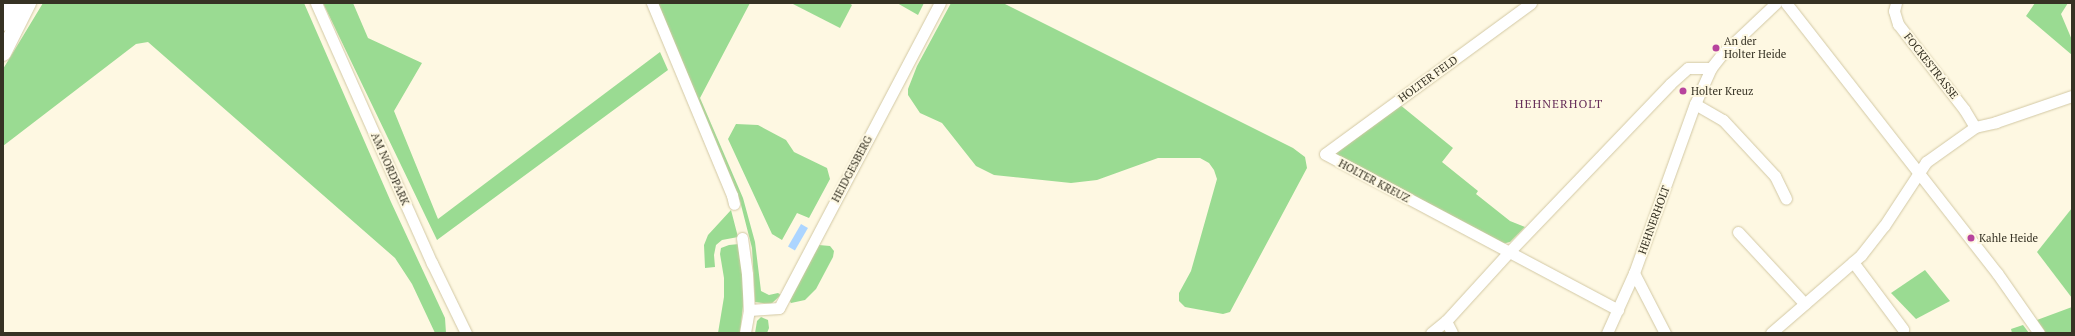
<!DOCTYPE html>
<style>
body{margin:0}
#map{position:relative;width:2075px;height:336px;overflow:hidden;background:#fef8e2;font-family:"PT Serif",serif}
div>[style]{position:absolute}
.green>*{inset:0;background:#9adb92}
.water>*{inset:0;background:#acd5ff;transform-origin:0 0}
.roads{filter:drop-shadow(0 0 1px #d2c8a4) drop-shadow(0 0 1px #d2c8a4)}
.minor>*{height:11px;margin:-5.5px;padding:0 5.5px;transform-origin:5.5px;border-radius:5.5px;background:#fff}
.highway>*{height:16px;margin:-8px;padding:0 8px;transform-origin:8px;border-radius:8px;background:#fff}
.dots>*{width:11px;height:11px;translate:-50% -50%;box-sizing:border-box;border:2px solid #fef8e2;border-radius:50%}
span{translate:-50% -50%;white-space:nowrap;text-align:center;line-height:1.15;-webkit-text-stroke:4px #fef8e2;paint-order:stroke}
.poi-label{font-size:11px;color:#363224}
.left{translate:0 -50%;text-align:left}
.street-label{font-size:11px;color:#363224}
.neighbourhood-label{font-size:12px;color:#672e59;letter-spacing:1px}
.frame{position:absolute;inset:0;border:4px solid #363224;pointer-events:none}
</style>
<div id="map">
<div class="green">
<i style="clip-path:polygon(43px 3px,304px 3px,391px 202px,445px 318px,446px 333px,435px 333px,412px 284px,395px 258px,148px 42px,136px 44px,3px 146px,3px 69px)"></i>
<i style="clip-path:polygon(323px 3px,353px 3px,368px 38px,422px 63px,394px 111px,438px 219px,660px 52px,668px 70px,437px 240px)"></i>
<i style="clip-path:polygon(657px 3px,750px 3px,700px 98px,743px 198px,755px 242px,761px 291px,769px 295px,778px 293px,781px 295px,771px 304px,755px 302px,752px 248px,740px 201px)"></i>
<i style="clip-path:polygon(791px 3px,849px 3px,852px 5px,840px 28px)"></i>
<i style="clip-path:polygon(897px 3px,924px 3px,918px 15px)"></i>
<i style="clip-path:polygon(951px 3px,1003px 3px,1293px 148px,1305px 157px,1307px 168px,1230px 312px,1223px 314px,1185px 307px,1179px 301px,1179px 293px,1191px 271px,1217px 179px,1214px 170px,1209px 163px,1200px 158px,1158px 158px,1097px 180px,1071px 183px,994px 175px,976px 166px,942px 123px,920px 113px,908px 95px,908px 89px,917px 66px)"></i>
<i style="clip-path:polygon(2035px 3px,2068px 3px,2061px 14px,2072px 40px,2072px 55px,2026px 16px)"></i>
<i style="clip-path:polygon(1399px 104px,1453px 148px,1442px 162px,1478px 191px,1476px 194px,1510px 221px,1525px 227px,1510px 242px,1502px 244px,1332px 155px)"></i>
<i style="clip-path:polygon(736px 124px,758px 125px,786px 140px,794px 152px,827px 168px,830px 179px,809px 218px,797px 213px,782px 240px,772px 234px,728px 139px)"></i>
<i style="clip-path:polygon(2072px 208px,2072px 298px,2037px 252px)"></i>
<i style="clip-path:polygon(731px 210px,738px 237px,722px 240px,716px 245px,714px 255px,715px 267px,705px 268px,704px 245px,708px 235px)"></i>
<i style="clip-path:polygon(739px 244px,745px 288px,740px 333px,718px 333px,724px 297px,724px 278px,720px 254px,721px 248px,729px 245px)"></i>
<i style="clip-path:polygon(819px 245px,830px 246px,834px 251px,833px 257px,816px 289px,805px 300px,791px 303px,789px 300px,812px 251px)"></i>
<i style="clip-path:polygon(1925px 270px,1950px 301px,1916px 319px,1891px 293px)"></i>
<i style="clip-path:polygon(2072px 307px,2072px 333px,2046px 333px,2037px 320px)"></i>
<i style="clip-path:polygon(761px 317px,768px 320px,769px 328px,767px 333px,755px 333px,757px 321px)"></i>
<i style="clip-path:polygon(2023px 325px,2029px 333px,2012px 333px,2011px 329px)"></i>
</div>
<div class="water">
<i style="left:801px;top:224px;width:8px;height:26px;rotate:30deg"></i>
</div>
<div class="roads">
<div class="minor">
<i style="left:316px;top:3px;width:285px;rotate:66deg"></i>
<i style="left:432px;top:263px;width:78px;rotate:64.1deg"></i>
<i style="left:652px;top:3px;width:208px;rotate:67.4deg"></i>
<i style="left:732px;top:195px;width:9px;rotate:77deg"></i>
<i style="left:1531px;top:3px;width:255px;rotate:143.8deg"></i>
<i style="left:1325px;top:154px;width:332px;rotate:28deg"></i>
<i style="left:1786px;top:3px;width:343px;rotate:52deg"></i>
<i style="left:1997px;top:273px;width:73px;rotate:55deg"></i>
<i style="left:1896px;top:3px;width:8px;rotate:104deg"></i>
<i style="left:1894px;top:11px;width:14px;rotate:73deg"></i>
<i style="left:1898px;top:24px;width:108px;rotate:52.2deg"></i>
<i style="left:1964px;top:109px;width:21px;rotate:59deg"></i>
<i style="left:1695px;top:104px;width:32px;rotate:30deg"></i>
<i style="left:1723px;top:120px;width:76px;rotate:47.1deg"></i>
<i style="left:1775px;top:176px;width:25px;rotate:64deg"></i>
<i style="left:1738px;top:232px;width:98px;rotate:47.1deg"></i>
<i style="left:742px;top:238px;width:36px;rotate:82deg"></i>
<i style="left:747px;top:274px;width:36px;rotate:87deg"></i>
<i style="left:749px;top:310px;width:23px;rotate:100deg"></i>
<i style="left:1853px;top:262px;width:84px;rotate:53.3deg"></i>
<i style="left:1634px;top:273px;width:68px;rotate:62.7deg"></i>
<i style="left:749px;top:310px;width:30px;rotate:-4deg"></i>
<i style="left:779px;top:308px;width:345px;rotate:-62.2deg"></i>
<i style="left:1446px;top:321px;width:93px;rotate:-47.6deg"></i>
<i style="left:1509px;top:252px;width:233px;rotate:-46.2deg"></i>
<i style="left:1670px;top:84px;width:24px;rotate:-42deg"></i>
<i style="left:1688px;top:68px;width:23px"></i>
<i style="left:1431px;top:333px;width:19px;rotate:-39deg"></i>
<i style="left:1446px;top:321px;width:13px;rotate:63deg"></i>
<i style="left:1607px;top:333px;width:66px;rotate:-65.8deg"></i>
<i style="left:1634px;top:273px;width:180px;rotate:-70.2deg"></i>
<i style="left:1695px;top:104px;width:39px;rotate:-66deg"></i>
<i style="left:1711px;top:68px;width:18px;rotate:-52deg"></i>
<i style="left:1722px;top:54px;width:74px;rotate:-43.4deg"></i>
<i style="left:1771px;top:333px;width:119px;rotate:-40.9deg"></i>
<i style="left:1861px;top:255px;width:37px;rotate:-52deg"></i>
<i style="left:1884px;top:226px;width:77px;rotate:-56.7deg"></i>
<i style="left:1926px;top:162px;width:60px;rotate:-35.5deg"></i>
<i style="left:1975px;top:127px;width:22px;rotate:-13deg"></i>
<i style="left:1996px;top:122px;width:80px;rotate:-18.9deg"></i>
</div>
<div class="highway">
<i style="left:3px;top:23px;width:22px;rotate:-63deg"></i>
<i style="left:3px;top:53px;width:56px;rotate:-63.4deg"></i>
</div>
</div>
<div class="dots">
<i style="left:1716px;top:48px;background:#b7439d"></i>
<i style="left:1683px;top:91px;background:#b7439d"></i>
<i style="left:1971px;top:238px;background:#b7439d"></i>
</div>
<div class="poi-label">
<span class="left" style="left:1724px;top:48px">An der<br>Holter Heide</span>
<span class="left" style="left:1691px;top:91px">Holter Kreuz</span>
<span class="left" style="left:1979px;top:238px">Kahle Heide</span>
</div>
<div class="street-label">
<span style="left:1931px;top:66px;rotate:52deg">FOCKESTRASSE</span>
<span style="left:1428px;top:79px;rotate:-36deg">HOLTER FELD</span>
<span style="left:390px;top:169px;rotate:66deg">AM NORDPARK</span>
<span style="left:852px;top:169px;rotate:-62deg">HEIDGESBERG</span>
<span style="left:1374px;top:181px;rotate:28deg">HOLTER KREUZ</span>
<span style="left:1654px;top:220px;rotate:-70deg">HEHNERHOLT</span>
</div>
<div class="neighbourhood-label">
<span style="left:1559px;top:104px">HEHNERHOLT</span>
</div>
<div class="frame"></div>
</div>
